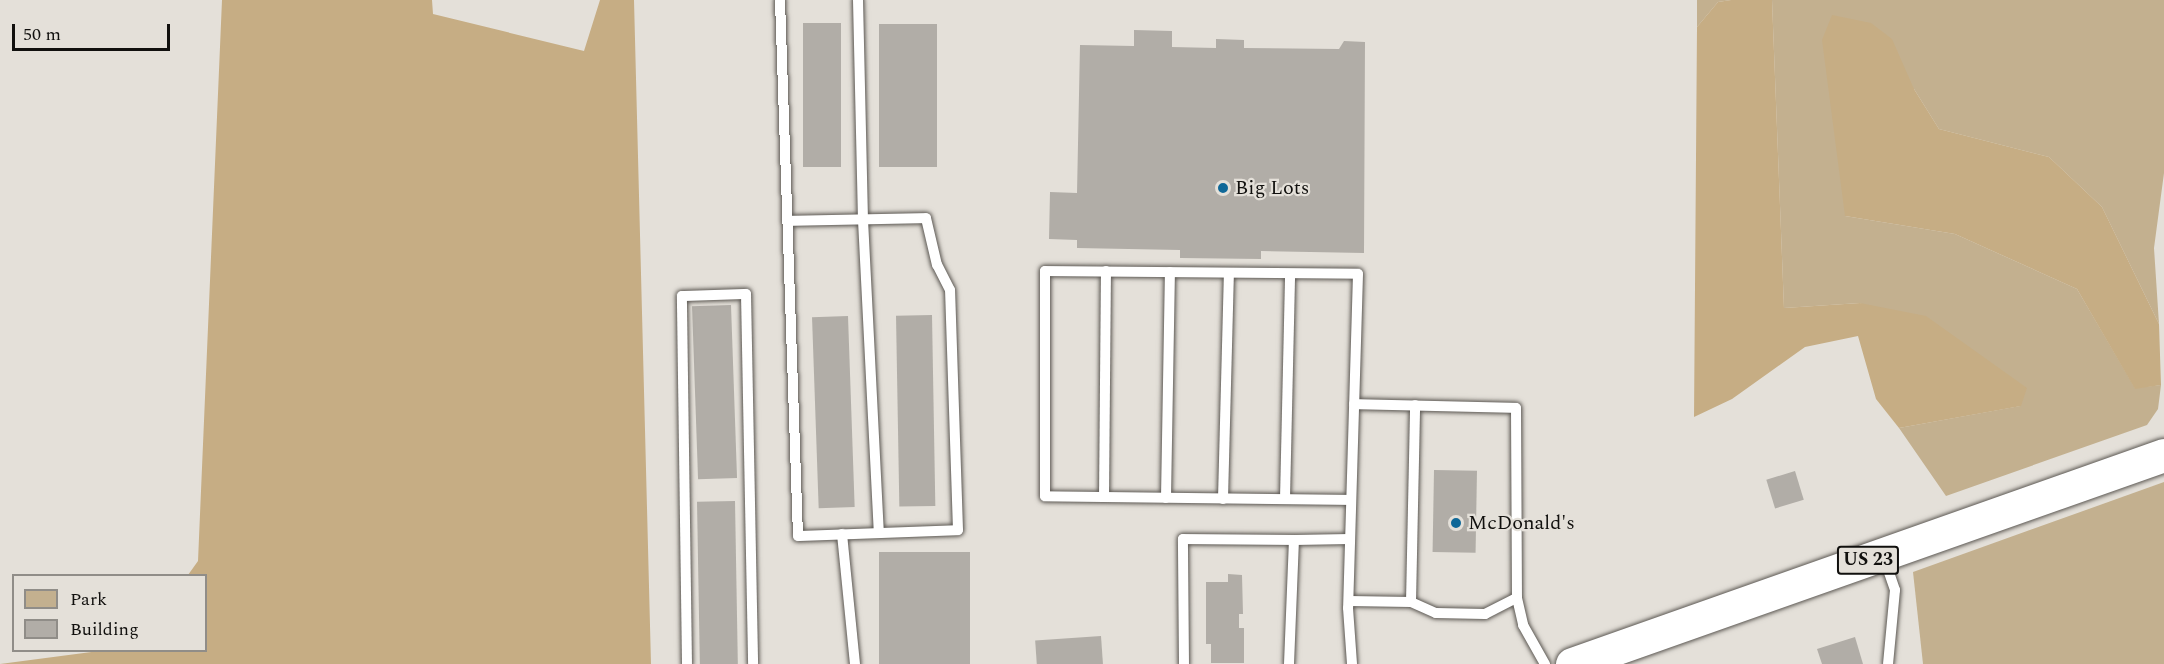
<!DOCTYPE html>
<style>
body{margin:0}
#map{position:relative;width:2164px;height:664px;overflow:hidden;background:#e4e0d9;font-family:Spectral,serif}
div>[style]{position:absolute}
.green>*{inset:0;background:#c3b08f}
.forest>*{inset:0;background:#c6ad84}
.building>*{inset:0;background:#b1ada7;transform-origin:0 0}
.roads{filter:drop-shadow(0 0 2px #5c5853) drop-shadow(0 0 2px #5c5853)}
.lane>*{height:10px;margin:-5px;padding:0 5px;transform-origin:5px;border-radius:5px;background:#fff}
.highway>*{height:33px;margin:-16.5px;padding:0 16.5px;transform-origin:16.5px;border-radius:16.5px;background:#fff}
.dots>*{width:16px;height:16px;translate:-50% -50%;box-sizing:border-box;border:3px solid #e4e0d9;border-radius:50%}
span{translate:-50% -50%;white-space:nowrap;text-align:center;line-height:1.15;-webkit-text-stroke:4.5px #e4e0d9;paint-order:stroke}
.shield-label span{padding:2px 4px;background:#e4e0d9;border:2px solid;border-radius:4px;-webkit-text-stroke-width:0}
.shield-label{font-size:18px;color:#11100e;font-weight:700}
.poi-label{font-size:20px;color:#11100e}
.left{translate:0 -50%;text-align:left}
.legend{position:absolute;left:12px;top:574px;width:195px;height:78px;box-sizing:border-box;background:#e4e0d9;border:2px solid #908d88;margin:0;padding:8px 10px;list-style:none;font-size:18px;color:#11100e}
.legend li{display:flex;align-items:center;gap:12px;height:30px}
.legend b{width:30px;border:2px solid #908d88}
.scale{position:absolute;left:12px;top:24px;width:158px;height:27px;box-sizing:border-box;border:3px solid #11100e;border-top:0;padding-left:8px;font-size:18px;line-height:21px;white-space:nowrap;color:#11100e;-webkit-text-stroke:4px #e4e0d9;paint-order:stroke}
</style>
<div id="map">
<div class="green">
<i style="clip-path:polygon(1697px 0,1731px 0,1718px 2px,1697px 27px)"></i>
<i style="clip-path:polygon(1772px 0,2164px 0,2164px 173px,2154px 248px,2159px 324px,2102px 207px,2049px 157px,1939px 129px,1914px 89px,1845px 216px,1955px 234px,2077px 289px,2135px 388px,2161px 385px,2158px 409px,2147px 425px,1946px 496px,1899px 428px,2020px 406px,1860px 303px,1784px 308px)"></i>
<i style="clip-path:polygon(2164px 482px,2164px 664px,1923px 664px,1913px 572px)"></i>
</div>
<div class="forest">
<i style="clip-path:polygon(222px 0,432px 0,433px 14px,584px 51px,600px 0,634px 0,651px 664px,0 664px,99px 651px,206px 650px,206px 576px,188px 575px,198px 561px)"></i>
<i style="clip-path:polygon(1731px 0,1772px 0,1784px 308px,1860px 303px,1926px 316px,2027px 388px,2021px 406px,1899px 428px,1876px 399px,1858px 336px,1805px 347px,1732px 399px,1694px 417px,1697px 27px,1718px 2px)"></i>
<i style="clip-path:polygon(1832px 15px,1871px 23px,1892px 39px,1914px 89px,1939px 129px,2049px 157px,2102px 207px,2159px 324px,2161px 385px,2135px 389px,2077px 289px,1955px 234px,1845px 216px,1822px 40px)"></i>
</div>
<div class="building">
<i style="left:803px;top:23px;width:38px;height:144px"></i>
<i style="left:879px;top:24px;width:58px;height:143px"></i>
<i style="clip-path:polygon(1134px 30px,1172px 31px,1172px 47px,1216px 48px,1216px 39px,1244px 40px,1244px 48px,1339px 49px,1344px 41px,1365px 42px,1364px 253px,1261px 251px,1261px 259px,1180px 258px,1180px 250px,1077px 248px,1077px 240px,1049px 239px,1050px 192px,1077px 193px,1080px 45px,1134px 46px)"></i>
<i style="left:731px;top:305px;width:173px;height:39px;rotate:88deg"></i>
<i style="left:932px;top:315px;width:191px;height:36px;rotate:89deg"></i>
<i style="left:848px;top:316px;width:191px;height:36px;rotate:88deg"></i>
<i style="left:1434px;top:470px;width:43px;height:82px;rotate:1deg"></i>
<i style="left:1795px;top:471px;width:30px;height:30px;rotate:73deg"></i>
<i style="left:735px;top:501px;width:163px;height:38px;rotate:89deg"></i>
<i style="left:879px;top:552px;width:91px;height:112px"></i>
<i style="clip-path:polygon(1228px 574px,1242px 575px,1243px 614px,1239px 614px,1239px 628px,1244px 628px,1244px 663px,1211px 663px,1211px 644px,1206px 644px,1206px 582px,1228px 582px)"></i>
<i style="left:1101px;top:636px;width:28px;height:66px;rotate:86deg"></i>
<i style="clip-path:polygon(1855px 637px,1863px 664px,1822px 664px,1817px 649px)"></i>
</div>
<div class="roads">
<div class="lane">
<i style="left:780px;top:0;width:536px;rotate:88.08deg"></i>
<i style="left:798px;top:536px;width:160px;rotate:-2.1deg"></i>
<i style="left:958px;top:530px;width:240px;rotate:-91.9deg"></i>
<i style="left:950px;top:290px;width:28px;rotate:-117deg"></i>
<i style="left:937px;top:265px;width:48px;rotate:-103.2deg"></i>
<i style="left:926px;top:218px;width:139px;rotate:178.8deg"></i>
<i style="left:858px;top:0;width:220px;rotate:88.7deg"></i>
<i style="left:863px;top:220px;width:313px;rotate:87.1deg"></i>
<i style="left:1354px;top:404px;width:162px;rotate:1.4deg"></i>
<i style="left:1516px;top:408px;width:190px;rotate:89.7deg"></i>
<i style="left:1517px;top:598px;width:28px;rotate:77deg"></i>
<i style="left:1523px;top:625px;width:45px;rotate:60.6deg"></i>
<i style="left:1104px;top:497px;width:226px;rotate:-89.5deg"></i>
<i style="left:1166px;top:498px;width:226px;rotate:-89deg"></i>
<i style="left:1223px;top:499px;width:226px;rotate:-88.5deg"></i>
<i style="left:1285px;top:499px;width:225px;rotate:-88.7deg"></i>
<i style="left:1351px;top:500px;width:306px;rotate:-179.3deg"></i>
<i style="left:1045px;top:496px;width:225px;rotate:-90deg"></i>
<i style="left:1045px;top:271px;width:313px;rotate:0.5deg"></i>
<i style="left:1358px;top:274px;width:334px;rotate:91.7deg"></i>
<i style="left:1348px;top:608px;width:56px;rotate:85.9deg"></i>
<i style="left:842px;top:534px;width:131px;rotate:84.3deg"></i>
<i style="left:1884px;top:558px;width:34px;rotate:71deg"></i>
<i style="left:1895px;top:590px;width:74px;rotate:95.4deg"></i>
<i style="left:1349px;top:601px;width:62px;rotate:0.9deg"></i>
<i style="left:1411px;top:602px;width:27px;rotate:24deg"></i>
<i style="left:1436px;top:613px;width:49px;rotate:1.2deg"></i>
<i style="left:1485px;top:614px;width:36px;rotate:-27deg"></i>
<i style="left:1411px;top:602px;width:197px;rotate:-88.8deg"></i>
<i style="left:687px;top:664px;width:368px;rotate:-90.8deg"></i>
<i style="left:682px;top:296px;width:64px;rotate:-1.8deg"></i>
<i style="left:746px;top:294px;width:370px;rotate:88.9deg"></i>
<i style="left:1184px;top:664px;width:125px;rotate:-90.5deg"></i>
<i style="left:1183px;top:539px;width:111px;rotate:0.5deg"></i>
<i style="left:1289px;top:664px;width:124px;rotate:-87.7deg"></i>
<i style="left:1294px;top:540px;width:56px;rotate:-1deg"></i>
</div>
<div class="highway">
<i style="left:1572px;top:664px;width:628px;rotate:-19.45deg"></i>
</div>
</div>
<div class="dots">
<i style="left:1223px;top:188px;background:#0f6898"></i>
<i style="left:1456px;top:523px;background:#0f6898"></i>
</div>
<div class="shield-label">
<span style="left:1868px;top:560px">US 23</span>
</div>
<div class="poi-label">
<span class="left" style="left:1235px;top:188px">Big Lots</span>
<span class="left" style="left:1468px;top:523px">McDonald's</span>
</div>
<ul class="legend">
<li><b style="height:16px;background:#c3b08f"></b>Park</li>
<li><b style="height:16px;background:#b1ada7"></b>Building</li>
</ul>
<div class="scale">50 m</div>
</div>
